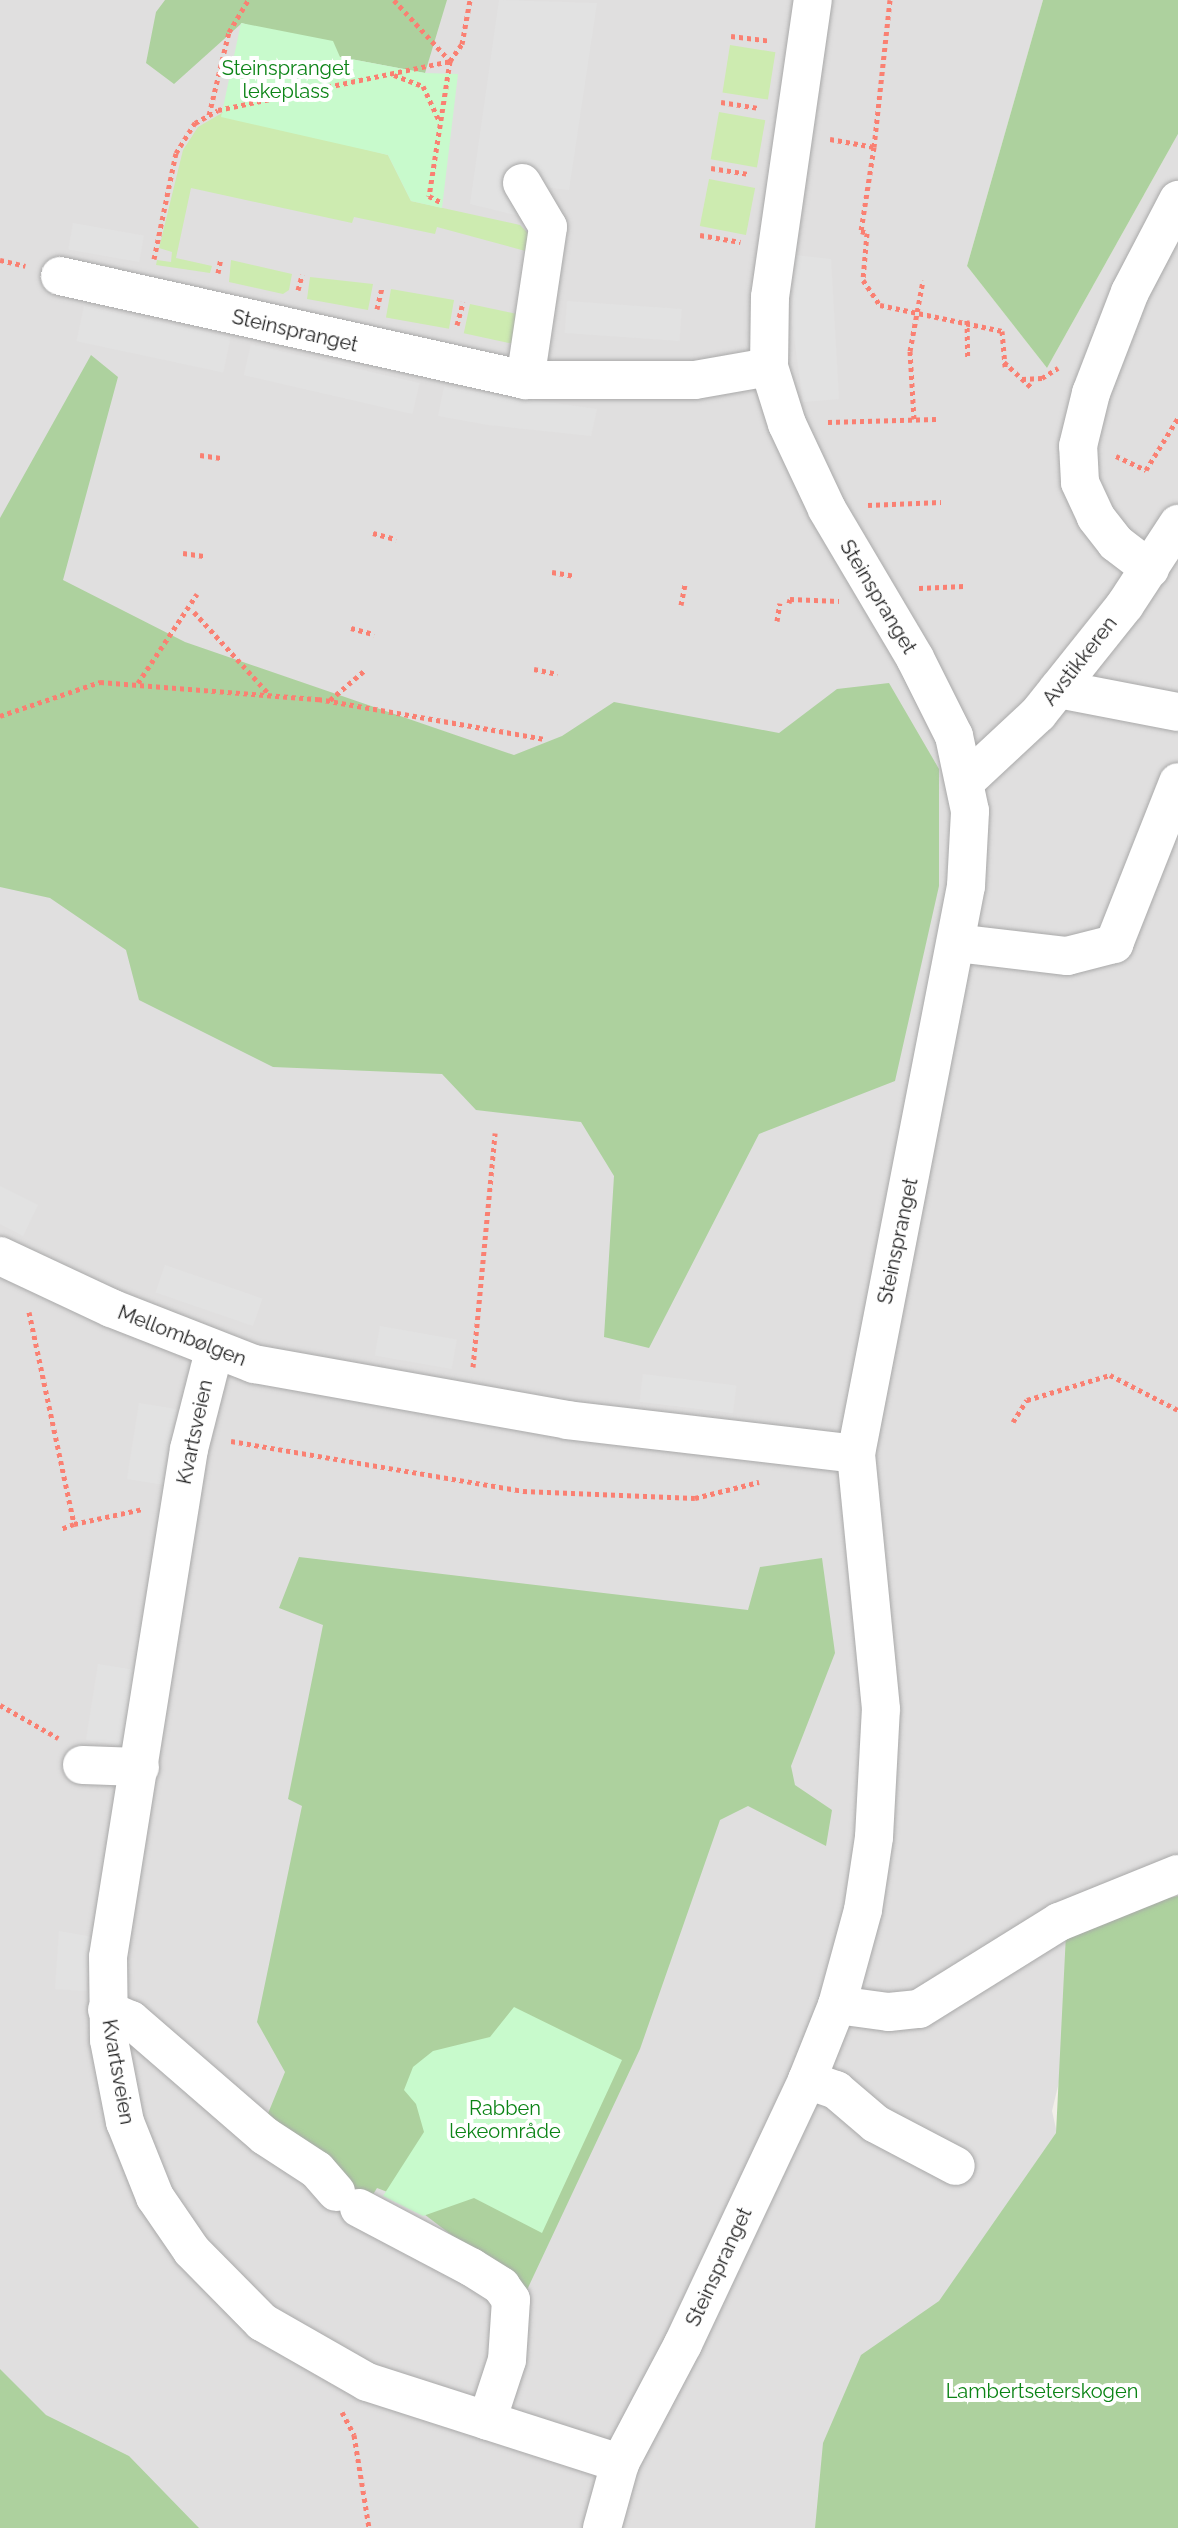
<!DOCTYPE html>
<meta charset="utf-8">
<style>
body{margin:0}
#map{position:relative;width:1178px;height:2528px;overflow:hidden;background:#f2efe9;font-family:Raleway,sans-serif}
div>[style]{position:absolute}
.residential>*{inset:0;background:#e0dfdf}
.grass>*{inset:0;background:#cdebb0;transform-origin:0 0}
.forest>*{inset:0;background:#add19e}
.park>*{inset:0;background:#c8facc}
.parking>*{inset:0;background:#e2e2e2;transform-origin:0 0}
.path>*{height:5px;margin-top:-2.5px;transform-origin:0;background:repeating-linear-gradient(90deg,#fa8072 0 4px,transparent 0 8px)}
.roads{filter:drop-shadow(0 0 2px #a9a9a9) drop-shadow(0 0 2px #a9a9a9)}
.minor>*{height:38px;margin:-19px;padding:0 19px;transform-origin:19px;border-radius:19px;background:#fff}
span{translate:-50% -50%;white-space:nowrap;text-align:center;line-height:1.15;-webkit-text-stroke:8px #fff;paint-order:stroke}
.park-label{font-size:20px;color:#0c8416}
.street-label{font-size:20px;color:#222}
</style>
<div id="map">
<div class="residential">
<i style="clip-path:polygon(0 0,1043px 0,967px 266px,1047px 368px,1178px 134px,1178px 1869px,1104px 1896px,1052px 2111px,1057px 2133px,1042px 2154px,951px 2528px,106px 2528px,0 2412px)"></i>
</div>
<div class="grass">
<i style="left:730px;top:45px;width:46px;height:48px;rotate:9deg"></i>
<i style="left:719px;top:112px;width:47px;height:48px;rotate:10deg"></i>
<i style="clip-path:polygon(222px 113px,388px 155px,411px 201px,520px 225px,530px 235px,529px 252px,437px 227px,435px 234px,354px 217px,352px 223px,191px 188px,176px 258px,212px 266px,210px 273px,156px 265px,157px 260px,171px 262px,172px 252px,159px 248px,183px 150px,198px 127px)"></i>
<i style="left:709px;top:179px;width:47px;height:48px;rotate:11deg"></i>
<i style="clip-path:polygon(231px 260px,292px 274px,289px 290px,283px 294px,229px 282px)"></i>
<i style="clip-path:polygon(310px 277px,373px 284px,368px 310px,307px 299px)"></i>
<i style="left:391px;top:289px;width:64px;height:29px;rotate:10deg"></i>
<i style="left:470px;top:304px;width:49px;height:30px;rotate:12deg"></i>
</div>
<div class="forest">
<i style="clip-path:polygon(165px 0,447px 0,425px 73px,340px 57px,242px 23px,174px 84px,146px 63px,156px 12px)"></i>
<i style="clip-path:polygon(1043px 0,1178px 0,1178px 134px,1047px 368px,967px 266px)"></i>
<i style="clip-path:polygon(91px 355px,118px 377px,63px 580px,185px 642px,514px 755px,562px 736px,614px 702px,779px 733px,837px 689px,889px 683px,939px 769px,939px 886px,895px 1081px,759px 1134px,649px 1348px,604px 1337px,614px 1176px,581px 1122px,476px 1110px,442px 1074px,273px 1067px,139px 1000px,126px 950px,50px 898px,0 887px,0 518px)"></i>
<i style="clip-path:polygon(299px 1557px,748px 1610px,760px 1567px,822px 1558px,835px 1653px,791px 1766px,795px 1785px,832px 1810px,826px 1846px,748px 1806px,720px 1820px,640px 2049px,526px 2292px,403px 2198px,377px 2188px,360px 2215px,260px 2133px,285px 2072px,257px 2022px,302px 1806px,288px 1799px,323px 1625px,279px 1608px)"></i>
<i style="clip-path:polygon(1178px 1896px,1178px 2528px,815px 2528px,823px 2443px,861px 2355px,939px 2301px,1056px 2133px,1066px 1934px,1123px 1907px)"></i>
<i style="clip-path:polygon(0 2369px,46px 2415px,129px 2456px,199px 2528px,0 2528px)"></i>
</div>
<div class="park">
<i style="clip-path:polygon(241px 23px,333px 41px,340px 57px,425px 73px,458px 74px,442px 208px,411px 201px,388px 155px,221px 117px)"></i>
<i style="clip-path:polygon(514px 2007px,622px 2060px,542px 2233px,474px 2198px,423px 2216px,383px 2196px,424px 2132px,416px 2104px,404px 2090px,413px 2067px,433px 2051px,490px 2037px)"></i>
</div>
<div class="parking">
<i style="clip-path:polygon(499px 0,597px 3px,569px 190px,542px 187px,532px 219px,470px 204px)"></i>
<i style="left:73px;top:223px;width:72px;height:27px;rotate:10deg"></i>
<i style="clip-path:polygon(795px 255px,831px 259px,839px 399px,803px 402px,792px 323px)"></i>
<i style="left:567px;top:301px;width:115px;height:32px;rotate:4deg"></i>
<i style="left:84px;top:306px;width:150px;height:36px;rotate:12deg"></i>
<i style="left:251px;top:344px;width:173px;height:32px;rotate:13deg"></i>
<i style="clip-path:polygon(444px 387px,597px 409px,591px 436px,488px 425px,438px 416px)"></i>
<i style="clip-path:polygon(0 1186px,38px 1205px,23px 1236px,0 1224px)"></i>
<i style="left:165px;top:1265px;width:103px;height:29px;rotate:19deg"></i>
<i style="left:380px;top:1326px;width:78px;height:30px;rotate:10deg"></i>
<i style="left:643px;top:1374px;width:94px;height:28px;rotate:7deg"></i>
<i style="left:139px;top:1403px;width:38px;height:77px;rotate:9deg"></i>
<i style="left:98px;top:1664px;width:38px;height:77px;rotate:9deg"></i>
<i style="clip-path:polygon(59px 1931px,93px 1937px,86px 1991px,55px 1989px)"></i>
</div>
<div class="path">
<i style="left:394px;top:0;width:83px;rotate:47.4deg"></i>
<i style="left:450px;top:61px;width:137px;rotate:98.8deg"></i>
<i style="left:429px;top:196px;width:15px;rotate:28deg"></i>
<i style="left:731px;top:36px;width:38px;rotate:7deg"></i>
<i style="left:394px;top:75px;width:31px;rotate:21deg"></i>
<i style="left:423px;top:86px;width:38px;rotate:65deg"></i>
<i style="left:721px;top:102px;width:39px;rotate:9deg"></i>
<i style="left:209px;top:115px;width:85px;rotate:-76.5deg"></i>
<i style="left:229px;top:32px;width:37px;rotate:-59deg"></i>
<i style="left:830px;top:139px;width:45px;rotate:10.3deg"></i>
<i style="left:874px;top:147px;width:148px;rotate:-83.8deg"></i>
<i style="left:874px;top:147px;width:85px;rotate:98.8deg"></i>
<i style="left:861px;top:231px;width:6px;rotate:18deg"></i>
<i style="left:867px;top:233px;width:47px;rotate:94.9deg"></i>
<i style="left:863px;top:280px;width:30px;rotate:56deg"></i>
<i style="left:880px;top:305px;width:125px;rotate:12deg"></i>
<i style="left:1002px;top:331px;width:36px;rotate:85deg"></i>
<i style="left:711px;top:168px;width:39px;rotate:9deg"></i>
<i style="left:700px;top:235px;width:41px;rotate:9.9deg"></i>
<i style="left:154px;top:259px;width:108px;rotate:-78.3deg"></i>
<i style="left:176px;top:153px;width:36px;rotate:-58deg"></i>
<i style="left:195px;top:123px;width:26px;rotate:-29deg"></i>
<i style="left:218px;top:110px;width:237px;rotate:-11.9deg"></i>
<i style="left:450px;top:61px;width:21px;rotate:-55deg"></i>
<i style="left:462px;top:44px;width:45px;rotate:-79.7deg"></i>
<i style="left:0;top:260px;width:26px;rotate:13deg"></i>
<i style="left:218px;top:273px;width:15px;rotate:-79deg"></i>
<i style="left:298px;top:290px;width:16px;rotate:-75deg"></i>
<i style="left:377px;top:309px;width:23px;rotate:-77deg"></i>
<i style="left:967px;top:320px;width:39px;rotate:89deg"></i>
<i style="left:457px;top:325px;width:24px;rotate:-75deg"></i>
<i style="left:1004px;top:362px;width:38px;rotate:43deg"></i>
<i style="left:1022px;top:379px;width:20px;rotate:-3deg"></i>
<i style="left:1042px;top:378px;width:19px;rotate:-32deg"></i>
<i style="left:914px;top:419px;width:68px;rotate:-93.4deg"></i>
<i style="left:910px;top:351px;width:72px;rotate:-79.6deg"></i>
<i style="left:828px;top:422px;width:108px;rotate:-1.6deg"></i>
<i style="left:200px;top:455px;width:21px;rotate:8deg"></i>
<i style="left:1116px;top:456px;width:33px;rotate:25deg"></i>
<i style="left:1146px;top:470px;width:61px;rotate:-58.4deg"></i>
<i style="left:868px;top:505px;width:73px;rotate:-2.4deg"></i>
<i style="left:373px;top:533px;width:24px;rotate:15deg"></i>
<i style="left:183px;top:553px;width:21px;rotate:8deg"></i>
<i style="left:552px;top:572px;width:22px;rotate:10deg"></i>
<i style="left:919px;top:588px;width:45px;rotate:-2.5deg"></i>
<i style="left:789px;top:603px;width:4px;rotate:-76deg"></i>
<i style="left:790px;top:599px;width:49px;rotate:2.3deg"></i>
<i style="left:681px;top:605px;width:21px;rotate:-79deg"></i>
<i style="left:194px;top:612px;width:111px;rotate:47.6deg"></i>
<i style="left:777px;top:621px;width:18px;rotate:-81deg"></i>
<i style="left:351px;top:628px;width:24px;rotate:15deg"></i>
<i style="left:534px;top:669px;width:24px;rotate:12deg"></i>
<i style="left:138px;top:683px;width:107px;rotate:-56.5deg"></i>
<i style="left:330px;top:700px;width:46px;rotate:-40.6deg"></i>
<i style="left:0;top:716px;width:106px;rotate:-18.8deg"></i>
<i style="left:100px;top:682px;width:219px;rotate:4.5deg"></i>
<i style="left:318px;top:699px;width:230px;rotate:10deg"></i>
<i style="left:29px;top:1312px;width:217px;rotate:78deg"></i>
<i style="left:74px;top:1524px;width:14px;rotate:159deg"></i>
<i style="left:473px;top:1367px;width:235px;rotate:-84.6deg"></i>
<i style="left:1013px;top:1422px;width:26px;rotate:-58deg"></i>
<i style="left:1027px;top:1400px;width:87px;rotate:-16.8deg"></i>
<i style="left:1110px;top:1375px;width:76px;rotate:27.2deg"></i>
<i style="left:231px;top:1441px;width:296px;rotate:9.7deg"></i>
<i style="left:523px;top:1491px;width:172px;rotate:2.3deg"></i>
<i style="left:695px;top:1498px;width:66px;rotate:-14deg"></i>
<i style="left:74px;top:1524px;width:71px;rotate:-12.3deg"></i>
<i style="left:0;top:1705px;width:67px;rotate:29.6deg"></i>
<i style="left:342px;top:2412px;width:26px;rotate:62deg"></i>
<i style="left:354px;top:2435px;width:94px;rotate:80.8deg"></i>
</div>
<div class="roads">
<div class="minor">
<i style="left:522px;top:183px;width:51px;rotate:59.4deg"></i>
<i style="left:548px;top:227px;width:155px;rotate:98.5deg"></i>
<i style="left:60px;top:276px;width:476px;rotate:12.6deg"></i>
<i style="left:525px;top:380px;width:170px"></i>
<i style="left:695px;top:380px;width:75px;rotate:-10deg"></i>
<i style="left:1150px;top:569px;width:43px;rotate:-142.6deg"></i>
<i style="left:1116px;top:543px;width:33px;rotate:-128deg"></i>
<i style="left:1096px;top:517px;width:38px;rotate:-115deg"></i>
<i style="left:1080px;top:482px;width:36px;rotate:-93deg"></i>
<i style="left:1078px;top:446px;width:55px;rotate:-76.2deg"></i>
<i style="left:1091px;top:393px;width:108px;rotate:-68.9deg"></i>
<i style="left:1130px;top:292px;width:104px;rotate:-62.4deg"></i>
<i style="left:1058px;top:689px;width:122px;rotate:10.9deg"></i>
<i style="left:965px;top:782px;width:100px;rotate:-43deg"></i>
<i style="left:1038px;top:714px;width:139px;rotate:-51.4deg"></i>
<i style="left:1125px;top:605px;width:97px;rotate:-56.8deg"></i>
<i style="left:956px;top:943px;width:112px;rotate:6.7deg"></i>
<i style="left:1067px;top:956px;width:49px;rotate:-14.3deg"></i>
<i style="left:1114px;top:944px;width:174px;rotate:-68.4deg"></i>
<i style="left:0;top:1256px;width:123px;rotate:25.1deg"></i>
<i style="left:111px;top:1308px;width:154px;rotate:21.4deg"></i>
<i style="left:254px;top:1364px;width:318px;rotate:10.1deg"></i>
<i style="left:567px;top:1420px;width:291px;rotate:6.7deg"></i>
<i style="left:214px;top:1351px;width:101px;rotate:104.3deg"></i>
<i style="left:189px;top:1449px;width:514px;rotate:99.06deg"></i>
<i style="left:108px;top:1957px;width:83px;rotate:89.3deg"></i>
<i style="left:109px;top:2040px;width:84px;rotate:79deg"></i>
<i style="left:125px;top:2122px;width:81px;rotate:68.2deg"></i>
<i style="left:155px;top:2197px;width:65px;rotate:55.6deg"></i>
<i style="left:192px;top:2251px;width:100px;rotate:45.4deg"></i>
<i style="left:262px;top:2322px;width:121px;rotate:29.7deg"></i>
<i style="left:367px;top:2382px;width:266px;rotate:17.8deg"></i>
<i style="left:82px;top:1765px;width:58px;rotate:2deg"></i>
<i style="left:837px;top:2005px;width:52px;rotate:7.7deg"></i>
<i style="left:889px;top:2012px;width:30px;rotate:-6deg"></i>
<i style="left:919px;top:2009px;width:165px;rotate:-31.9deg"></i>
<i style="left:1059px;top:1922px;width:128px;rotate:-22deg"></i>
<i style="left:107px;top:2010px;width:26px;rotate:23deg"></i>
<i style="left:131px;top:2020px;width:177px;rotate:40.9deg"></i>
<i style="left:265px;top:2136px;width:62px;rotate:33.2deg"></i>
<i style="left:317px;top:2170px;width:29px;rotate:49deg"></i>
<i style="left:807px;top:2080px;width:31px;rotate:19deg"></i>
<i style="left:836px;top:2090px;width:52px;rotate:40.4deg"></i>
<i style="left:876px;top:2124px;width:90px;rotate:27.7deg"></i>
<i style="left:359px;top:2208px;width:127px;rotate:27.8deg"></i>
<i style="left:471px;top:2267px;width:36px;rotate:32deg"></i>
<i style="left:501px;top:2286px;width:17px;rotate:54deg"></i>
<i style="left:511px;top:2300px;width:60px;rotate:93.8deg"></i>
<i style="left:507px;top:2360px;width:64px;rotate:108.2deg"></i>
<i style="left:602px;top:2528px;width:67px;rotate:-74.5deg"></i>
<i style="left:620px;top:2463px;width:135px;rotate:-62.1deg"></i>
<i style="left:683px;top:2344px;width:292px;rotate:-64.8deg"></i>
<i style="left:807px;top:2080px;width:81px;rotate:-68.2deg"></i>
<i style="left:837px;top:2005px;width:98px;rotate:-74.7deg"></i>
<i style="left:863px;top:1910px;width:74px;rotate:-81.4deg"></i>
<i style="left:874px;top:1837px;width:128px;rotate:-86.9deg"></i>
<i style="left:881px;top:1709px;width:256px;rotate:-95.6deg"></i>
<i style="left:856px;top:1454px;width:579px;rotate:-79.04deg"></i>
<i style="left:966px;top:886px;width:75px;rotate:-86.9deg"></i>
<i style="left:970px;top:811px;width:77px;rotate:-102deg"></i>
<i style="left:954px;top:736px;width:87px;rotate:-116.6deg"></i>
<i style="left:915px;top:658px;width:173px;rotate:-120.6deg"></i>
<i style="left:827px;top:509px;width:94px;rotate:-115.2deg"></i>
<i style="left:787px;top:424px;width:60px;rotate:-107.5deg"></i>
<i style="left:769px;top:367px;width:70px;rotate:-89.2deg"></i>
<i style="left:770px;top:297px;width:300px;rotate:-81.8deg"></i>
</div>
</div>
<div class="park-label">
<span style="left:286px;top:80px">Steinspranget<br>lekeplass</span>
<span style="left:505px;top:2120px">Rabben<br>lekeområde</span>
<span style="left:1042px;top:2391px">Lambertseterskogen</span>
</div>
<div class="street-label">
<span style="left:295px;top:331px;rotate:13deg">Steinspranget</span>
<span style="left:878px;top:597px;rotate:59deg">Steinspranget</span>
<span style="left:1080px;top:661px;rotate:-52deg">Avstikkeren</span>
<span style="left:898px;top:1241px;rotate:-78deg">Steinspranget</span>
<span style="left:182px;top:1336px;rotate:21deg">Mellombølgen</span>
<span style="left:195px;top:1432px;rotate:-78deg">Kvartsveien</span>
<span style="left:118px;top:2072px;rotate:80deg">Kvartsveien</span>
<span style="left:719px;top:2267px;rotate:-65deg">Steinspranget</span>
</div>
</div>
